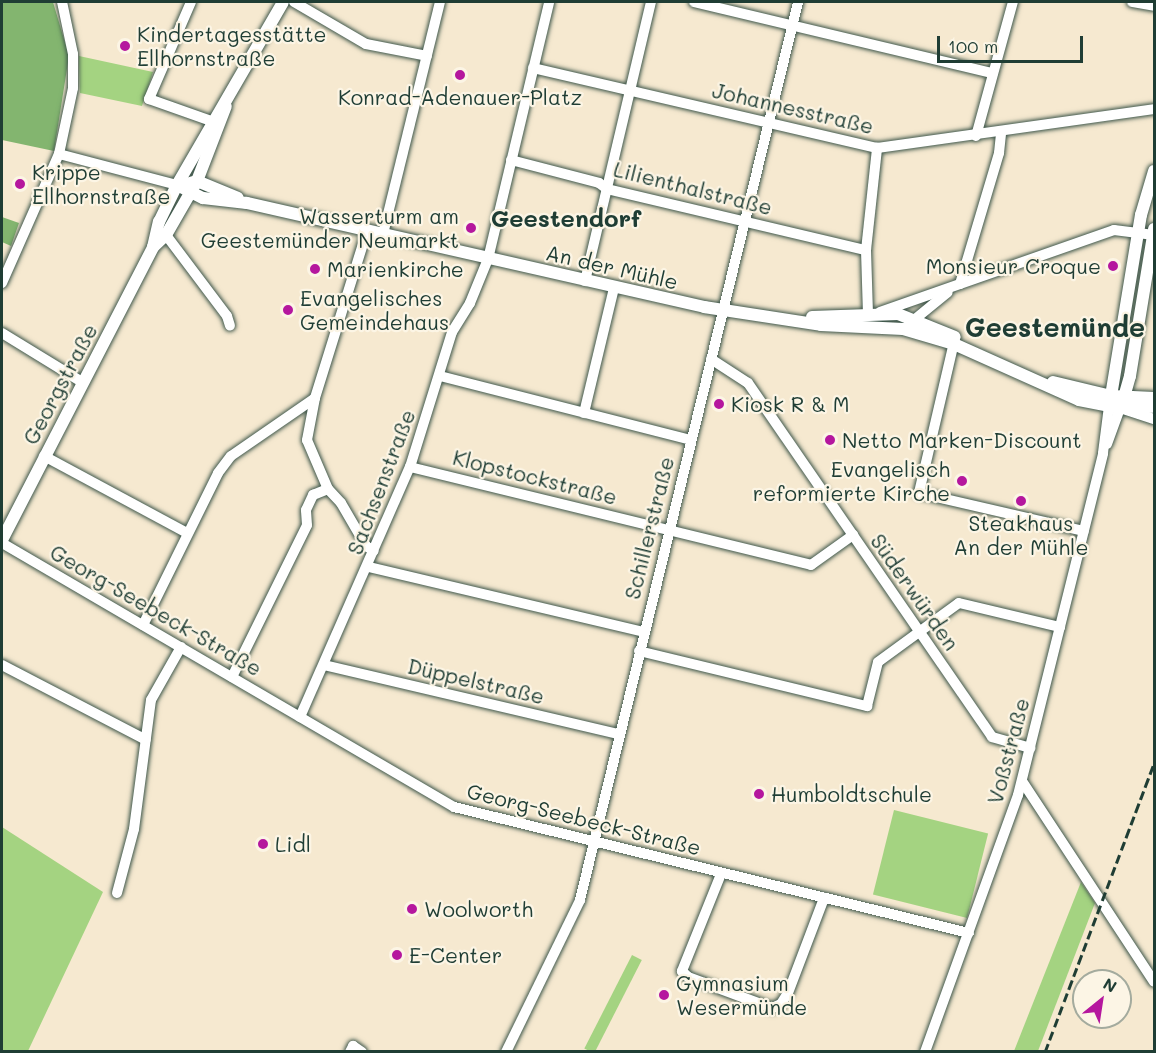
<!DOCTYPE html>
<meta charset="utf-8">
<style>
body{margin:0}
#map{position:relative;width:1156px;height:1053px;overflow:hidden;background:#f6e9d0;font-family:Mali,sans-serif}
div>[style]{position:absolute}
.green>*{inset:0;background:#a4d381;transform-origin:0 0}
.forest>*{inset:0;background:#83b56f}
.roads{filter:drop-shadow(0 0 2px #3f574b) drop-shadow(0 0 2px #3f574b)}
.minor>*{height:10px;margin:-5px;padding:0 5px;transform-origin:5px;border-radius:5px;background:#fff}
.major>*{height:12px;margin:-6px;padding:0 6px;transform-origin:6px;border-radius:6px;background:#fff}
.rail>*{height:3px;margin-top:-1.5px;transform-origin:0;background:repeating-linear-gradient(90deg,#1f3d34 0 9px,transparent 0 13.5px)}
.dots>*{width:16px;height:16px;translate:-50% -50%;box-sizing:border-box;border:3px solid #fcf5e5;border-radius:50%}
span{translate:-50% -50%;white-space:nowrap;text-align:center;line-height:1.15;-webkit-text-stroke:4.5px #fcf5e5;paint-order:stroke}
.poi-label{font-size:21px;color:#1f3d34}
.left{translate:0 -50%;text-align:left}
.right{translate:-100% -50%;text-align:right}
.street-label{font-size:21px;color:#1f3d34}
.quarter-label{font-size:24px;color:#1f3d34;font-weight:700}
.district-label{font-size:27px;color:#1f3d34;font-weight:700}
.frame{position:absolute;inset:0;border:3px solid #1f3d34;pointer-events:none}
.north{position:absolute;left:1072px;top:969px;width:60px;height:60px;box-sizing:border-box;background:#fcf5e5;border:2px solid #a4ab9e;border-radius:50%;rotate:30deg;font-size:16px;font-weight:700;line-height:24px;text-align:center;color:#1f3d34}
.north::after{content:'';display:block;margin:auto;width:21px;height:27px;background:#b5179e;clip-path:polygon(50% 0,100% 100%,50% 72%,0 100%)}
.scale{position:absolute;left:937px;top:36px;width:146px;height:27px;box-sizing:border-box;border:3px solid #1f3d34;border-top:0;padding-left:8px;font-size:18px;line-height:21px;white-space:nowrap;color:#1f3d34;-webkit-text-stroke:4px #fcf5e5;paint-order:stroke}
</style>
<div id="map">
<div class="green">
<i style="clip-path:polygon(79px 56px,153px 72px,142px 106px,80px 93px)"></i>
<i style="left:894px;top:810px;width:97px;height:87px;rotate:14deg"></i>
<i style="clip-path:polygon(2px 827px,103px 892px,28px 1051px,2px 1051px)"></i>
<i style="clip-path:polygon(1081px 882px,1095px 903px,1038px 1051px,1014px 1051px)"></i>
<i style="left:632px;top:955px;width:11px;height:105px;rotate:27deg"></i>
</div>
<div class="forest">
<i style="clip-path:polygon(2px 2px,53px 2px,69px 56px,54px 151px,2px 140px)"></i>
<i style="clip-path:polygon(2px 217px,19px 223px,11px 246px,2px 242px)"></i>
</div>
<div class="roads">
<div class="minor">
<i style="left:191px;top:2px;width:106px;rotate:113.4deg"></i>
<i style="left:149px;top:99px;width:66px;rotate:19.5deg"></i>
<i style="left:294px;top:2px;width:83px;rotate:30.3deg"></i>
<i style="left:366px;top:44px;width:62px;rotate:11.1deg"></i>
<i style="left:694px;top:2px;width:307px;rotate:13.4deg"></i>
<i style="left:1132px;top:2px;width:22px;rotate:10deg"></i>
<i style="left:533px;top:68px;width:353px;rotate:13.1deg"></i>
<i style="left:877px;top:148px;width:280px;rotate:-8deg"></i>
<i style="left:976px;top:136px;width:139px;rotate:-74.6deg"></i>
<i style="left:59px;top:154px;width:122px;rotate:14.7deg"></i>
<i style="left:511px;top:160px;width:91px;rotate:14.6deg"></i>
<i style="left:599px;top:183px;width:10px;rotate:37deg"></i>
<i style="left:607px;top:189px;width:266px;rotate:13.3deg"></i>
<i style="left:367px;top:231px;width:175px;rotate:107.3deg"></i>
<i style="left:315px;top:398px;width:43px;rotate:100.8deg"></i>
<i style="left:307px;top:440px;width:53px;rotate:66.8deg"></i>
<i style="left:328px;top:489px;width:19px;rotate:47deg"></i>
<i style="left:341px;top:503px;width:50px;rotate:59.8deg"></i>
<i style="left:366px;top:546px;width:9px;rotate:32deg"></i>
<i style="left:383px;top:234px;width:239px;rotate:-76.2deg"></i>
<i style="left:166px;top:235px;width:101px;rotate:53deg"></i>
<i style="left:227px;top:316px;width:10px;rotate:73deg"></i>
<i style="left:585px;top:281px;width:287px;rotate:-76.7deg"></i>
<i style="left:2px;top:283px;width:141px;rotate:-66.2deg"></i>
<i style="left:59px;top:154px;width:67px;rotate:-78deg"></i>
<i style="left:73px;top:88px;width:34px;rotate:-90deg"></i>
<i style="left:73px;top:54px;width:53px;rotate:-101.9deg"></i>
<i style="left:960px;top:284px;width:137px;rotate:-73.4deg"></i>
<i style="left:999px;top:153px;width:20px;rotate:-84deg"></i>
<i style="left:880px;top:312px;width:248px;rotate:-19.3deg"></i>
<i style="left:1114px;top:230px;width:40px;rotate:7.1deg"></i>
<i style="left:868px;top:314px;width:64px;rotate:-91.8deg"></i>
<i style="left:866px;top:250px;width:103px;rotate:-83.8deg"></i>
<i style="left:909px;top:324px;width:50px;rotate:-39.4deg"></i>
<i style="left:2px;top:333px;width:94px;rotate:31.5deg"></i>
<i style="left:955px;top:338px;width:159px;rotate:103.1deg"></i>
<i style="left:919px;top:493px;width:169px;rotate:13deg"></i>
<i style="left:711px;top:359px;width:44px;rotate:33deg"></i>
<i style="left:748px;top:383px;width:430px;rotate:55.4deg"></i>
<i style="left:992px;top:737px;width:40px;rotate:16deg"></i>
<i style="left:440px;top:376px;width:259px;rotate:14.3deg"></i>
<i style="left:584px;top:413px;width:129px;rotate:-76.5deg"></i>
<i style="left:1107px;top:444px;width:38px;rotate:-70deg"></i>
<i style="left:1120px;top:408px;width:36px;rotate:18deg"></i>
<i style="left:44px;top:456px;width:162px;rotate:28.3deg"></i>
<i style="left:410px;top:467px;width:413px;rotate:13.7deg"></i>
<i style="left:811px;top:565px;width:52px;rotate:-35.5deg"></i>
<i style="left:2px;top:543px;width:523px;rotate:30.29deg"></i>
<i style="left:454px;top:807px;width:530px;rotate:13.75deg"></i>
<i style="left:369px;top:567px;width:283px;rotate:13.3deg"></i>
<i style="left:143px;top:625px;width:169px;rotate:-63.7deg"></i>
<i style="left:218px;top:473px;width:21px;rotate:-53deg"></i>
<i style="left:231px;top:456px;width:102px;rotate:-34.6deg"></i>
<i style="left:639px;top:651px;width:235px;rotate:13.6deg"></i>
<i style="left:867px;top:706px;width:45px;rotate:-76deg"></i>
<i style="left:878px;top:662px;width:100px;rotate:-36.1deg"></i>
<i style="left:959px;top:603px;width:104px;rotate:13.4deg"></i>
<i style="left:2px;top:665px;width:162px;rotate:27.5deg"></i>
<i style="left:324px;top:665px;width:303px;rotate:13.2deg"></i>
<i style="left:232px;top:677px;width:169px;rotate:-63.7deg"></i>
<i style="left:307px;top:525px;width:15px;rotate:-94deg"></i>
<i style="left:306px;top:510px;width:17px;rotate:-65deg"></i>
<i style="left:313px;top:495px;width:16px;rotate:-22deg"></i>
<i style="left:300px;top:717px;width:273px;rotate:-66.3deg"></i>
<i style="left:410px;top:467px;width:141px;rotate:-72.7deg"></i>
<i style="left:452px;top:332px;width:34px;rotate:-58deg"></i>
<i style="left:470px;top:303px;width:48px;rotate:-67.8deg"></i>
<i style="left:488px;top:259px;width:264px;rotate:-76.6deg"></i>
<i style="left:1022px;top:781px;width:240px;rotate:56.7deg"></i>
<i style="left:721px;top:874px;width:105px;rotate:111.9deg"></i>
<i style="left:682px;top:971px;width:8px;rotate:45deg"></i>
<i style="left:688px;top:977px;width:90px;rotate:20.3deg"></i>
<i style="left:772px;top:1008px;width:10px;rotate:-24deg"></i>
<i style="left:781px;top:1004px;width:13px;rotate:-58deg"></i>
<i style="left:788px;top:993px;width:102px;rotate:-69.2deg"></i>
<i style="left:117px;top:893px;width:66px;rotate:-75.1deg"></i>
<i style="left:134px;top:829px;width:130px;rotate:-82.5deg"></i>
<i style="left:151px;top:700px;width:61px;rotate:-60.5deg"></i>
<i style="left:350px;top:1052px;width:7px;rotate:-63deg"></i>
<i style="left:353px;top:1046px;width:11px;rotate:34deg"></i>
<i style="left:506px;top:1052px;width:169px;rotate:-64deg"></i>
<i style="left:580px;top:900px;width:924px;rotate:-76.35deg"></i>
<i style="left:925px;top:1052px;width:273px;rotate:-70.1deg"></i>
<i style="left:1018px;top:795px;width:352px;rotate:-76deg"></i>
<i style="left:1103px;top:453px;width:47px;rotate:-82.7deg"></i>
</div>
<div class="major">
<i style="left:190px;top:183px;width:7px;rotate:-16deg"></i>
<i style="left:197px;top:181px;width:44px;rotate:22.5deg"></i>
<i style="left:177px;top:185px;width:29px;rotate:27deg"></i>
<i style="left:203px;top:198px;width:44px;rotate:6.5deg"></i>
<i style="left:247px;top:203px;width:469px;rotate:12.8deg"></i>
<i style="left:704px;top:307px;width:118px;rotate:8.7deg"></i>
<i style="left:821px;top:325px;width:82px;rotate:2.8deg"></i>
<i style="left:903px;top:329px;width:53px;rotate:16.4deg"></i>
<i style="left:954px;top:344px;width:137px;rotate:24.1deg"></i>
<i style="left:1079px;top:400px;width:42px;rotate:11deg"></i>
<i style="left:1120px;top:408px;width:34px;rotate:-2deg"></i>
<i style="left:153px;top:247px;width:18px;rotate:-43deg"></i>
<i style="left:166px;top:235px;width:62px;rotate:-60.1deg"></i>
<i style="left:197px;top:181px;width:80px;rotate:-68.9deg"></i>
<i style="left:812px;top:317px;width:86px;rotate:-2deg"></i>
<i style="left:898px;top:314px;width:61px;rotate:22deg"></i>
<i style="left:1053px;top:382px;width:60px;rotate:13.6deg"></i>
<i style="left:1111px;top:396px;width:43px;rotate:2.7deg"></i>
<i style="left:1110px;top:402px;width:190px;rotate:-80.6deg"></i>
<i style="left:1141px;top:215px;width:46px;rotate:-73.5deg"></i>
<i style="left:1122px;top:404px;width:29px;rotate:-74deg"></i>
<i style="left:1130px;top:376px;width:149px;rotate:-80.7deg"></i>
<i style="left:2px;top:540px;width:330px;rotate:-62.7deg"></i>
<i style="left:153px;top:247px;width:26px;rotate:-77deg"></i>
<i style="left:159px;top:222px;width:41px;rotate:-64.1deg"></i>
<i style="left:177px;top:185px;width:211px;rotate:-59.9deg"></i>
</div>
</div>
<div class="rail">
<i style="left:1045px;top:1052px;width:308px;rotate:-69.3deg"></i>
</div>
<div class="dots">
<i style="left:125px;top:46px;background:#b5179e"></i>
<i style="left:460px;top:75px;background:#b5179e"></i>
<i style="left:20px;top:184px;background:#b5179e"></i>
<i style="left:471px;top:228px;background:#b5179e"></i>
<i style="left:1113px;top:266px;background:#b5179e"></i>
<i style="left:315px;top:269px;background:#b5179e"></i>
<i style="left:288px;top:310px;background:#b5179e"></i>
<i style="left:719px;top:404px;background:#b5179e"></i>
<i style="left:830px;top:440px;background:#b5179e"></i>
<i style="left:962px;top:481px;background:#b5179e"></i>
<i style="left:1021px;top:501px;background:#b5179e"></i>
<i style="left:759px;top:794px;background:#b5179e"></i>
<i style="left:263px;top:844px;background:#b5179e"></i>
<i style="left:412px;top:909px;background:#b5179e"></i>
<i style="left:397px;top:955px;background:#b5179e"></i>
<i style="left:664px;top:995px;background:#b5179e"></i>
</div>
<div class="poi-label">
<span class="left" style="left:137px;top:46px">Kindertagesstätte<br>Ellhornstraße</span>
<span style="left:460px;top:97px">Konrad-Adenauer-Platz</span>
<span class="left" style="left:32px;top:184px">Krippe<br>Ellhornstraße</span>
<span class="right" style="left:459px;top:228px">Wasserturm am<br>Geestemünder Neumarkt</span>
<span class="right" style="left:1101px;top:266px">Monsieur Croque</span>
<span class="left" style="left:327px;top:269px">Marienkirche</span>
<span class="left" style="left:300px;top:310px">Evangelisches<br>Gemeindehaus</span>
<span class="left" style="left:731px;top:404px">Kiosk R &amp; M</span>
<span class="left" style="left:842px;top:440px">Netto Marken-Discount</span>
<span class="right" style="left:950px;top:481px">Evangelisch<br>reformierte Kirche</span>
<span style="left:1021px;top:535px">Steakhaus<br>An der Mühle</span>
<span class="left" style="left:771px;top:794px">Humboldtschule</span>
<span class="left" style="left:275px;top:844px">Lidl</span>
<span class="left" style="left:424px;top:909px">Woolworth</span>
<span class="left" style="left:409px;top:955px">E-Center</span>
<span class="left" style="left:676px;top:995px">Gymnasium<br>Wesermünde</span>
</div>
<div class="street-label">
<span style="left:793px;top:108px;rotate:13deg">Johannesstraße</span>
<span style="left:693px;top:188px;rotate:14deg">Lilienthalstraße</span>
<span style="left:612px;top:267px;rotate:13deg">An der Mühle</span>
<span style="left:60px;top:384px;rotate:-62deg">Georgstraße</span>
<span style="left:535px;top:477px;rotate:14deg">Klopstockstraße</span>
<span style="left:381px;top:482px;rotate:-69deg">Sachsenstraße</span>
<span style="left:649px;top:528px;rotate:-76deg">Schillerstraße</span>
<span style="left:915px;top:592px;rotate:55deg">Süderwürden</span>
<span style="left:156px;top:610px;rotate:30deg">Georg-Seebeck-Straße</span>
<span style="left:476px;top:681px;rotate:13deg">Düppelstraße</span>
<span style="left:1008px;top:751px;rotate:-75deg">Voßstraße</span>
<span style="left:584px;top:819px;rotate:14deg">Georg-Seebeck-Straße</span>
</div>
<div class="quarter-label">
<span style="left:566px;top:218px">Geestendorf</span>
</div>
<div class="district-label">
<span style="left:1055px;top:327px">Geestemünde</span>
</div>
<div class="frame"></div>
<div class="north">N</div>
<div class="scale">100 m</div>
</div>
